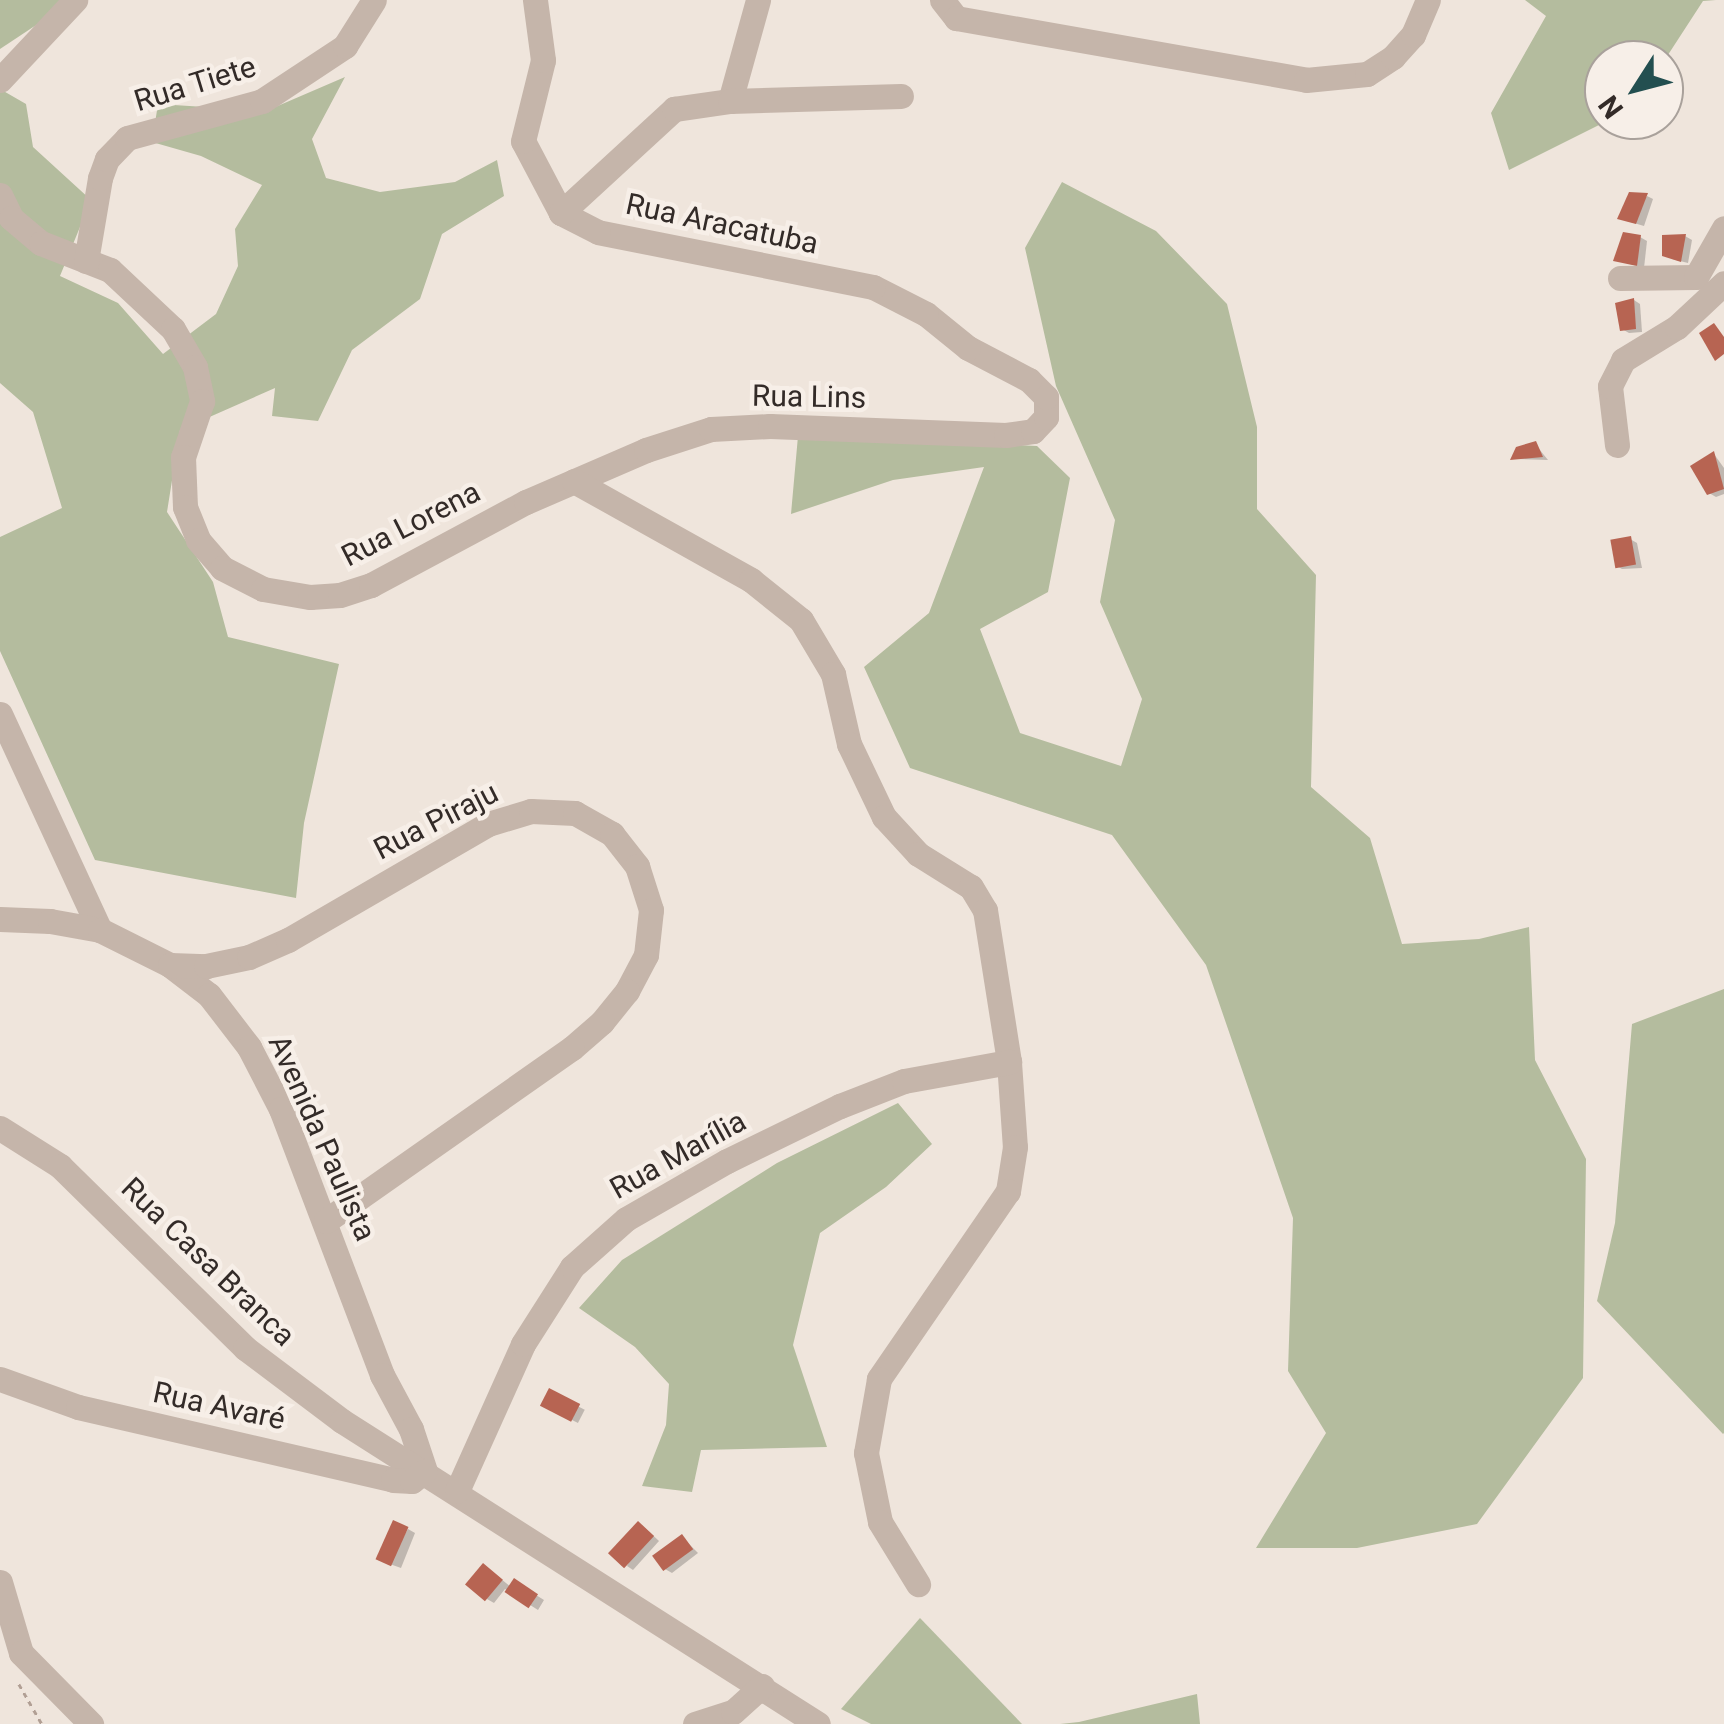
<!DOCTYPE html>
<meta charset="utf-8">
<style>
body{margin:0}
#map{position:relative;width:1724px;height:1724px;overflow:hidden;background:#efe5dc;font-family:Roboto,sans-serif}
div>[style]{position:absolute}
.green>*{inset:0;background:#b4bc9e}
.shadow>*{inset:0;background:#0003;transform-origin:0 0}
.building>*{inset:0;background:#b76452;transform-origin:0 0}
.path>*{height:2.5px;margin-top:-1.25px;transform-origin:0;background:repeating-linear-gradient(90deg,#b19f94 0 5px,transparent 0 10px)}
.minor>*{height:25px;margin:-12.5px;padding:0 12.5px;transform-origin:12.5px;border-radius:12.5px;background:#c5b5aa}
span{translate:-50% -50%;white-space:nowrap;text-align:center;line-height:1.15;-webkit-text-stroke:9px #f7efe8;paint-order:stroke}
.street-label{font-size:30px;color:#332b28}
.north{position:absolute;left:1584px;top:40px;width:100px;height:100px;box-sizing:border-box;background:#f7efe8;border:2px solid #a9a19b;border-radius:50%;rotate:234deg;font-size:28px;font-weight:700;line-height:40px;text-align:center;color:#332b28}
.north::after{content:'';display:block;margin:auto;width:35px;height:45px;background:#234f50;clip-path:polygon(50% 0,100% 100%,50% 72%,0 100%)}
</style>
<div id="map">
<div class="green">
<i style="clip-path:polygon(0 0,74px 0,0 49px)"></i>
<i style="clip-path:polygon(1525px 0,1716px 0,1703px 1px,1664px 61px,1604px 60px,1604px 120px,1609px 120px,1509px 170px,1491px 113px,1546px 16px)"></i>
<i style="clip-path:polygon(345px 77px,312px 139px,326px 178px,380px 192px,455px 182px,497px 160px,504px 196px,442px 234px,420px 299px,352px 350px,318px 421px,272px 416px,275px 388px,180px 430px,167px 512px,213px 582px,228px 637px,339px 664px,304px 823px,296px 898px,95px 860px,0 651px,0 537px,62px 508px,33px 412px,0 383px,0 89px,26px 104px,33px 147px,91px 200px,60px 276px,118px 303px,163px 354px,216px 314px,238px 266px,235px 229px,262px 185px,201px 156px,152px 142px,158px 104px,266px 111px)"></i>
<i style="clip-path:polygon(1062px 182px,1156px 231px,1227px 304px,1257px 427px,1257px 509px,1316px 575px,1311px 787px,1370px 838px,1402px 944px,1479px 939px,1529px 927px,1535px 1060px,1586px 1159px,1583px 1378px,1477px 1524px,1357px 1548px,1256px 1548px,1326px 1433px,1288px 1371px,1293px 1218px,1206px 965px,1112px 835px,910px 768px,864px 667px,929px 613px,984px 467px,893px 480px,791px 514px,798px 436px,1037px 446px,1070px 478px,1048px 592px,980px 629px,1020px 733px,1121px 766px,1142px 699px,1100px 602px,1115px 520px,1056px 386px,1025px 248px)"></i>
<i style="clip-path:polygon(1724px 989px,1724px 1433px,1723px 1434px,1597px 1301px,1615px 1223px,1632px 1024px)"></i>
<i style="clip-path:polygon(898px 1103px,932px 1144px,886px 1187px,820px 1233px,793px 1345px,827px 1447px,701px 1450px,692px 1492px,642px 1486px,666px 1425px,669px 1384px,635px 1347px,579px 1308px,622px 1260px,777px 1163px)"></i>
<i style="clip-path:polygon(920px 1618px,1022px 1724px,871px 1724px,841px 1709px)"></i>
<i style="clip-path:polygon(1197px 1694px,1200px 1724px,1060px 1724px,1079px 1722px)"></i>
</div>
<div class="shadow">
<i style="clip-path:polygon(1647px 196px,1653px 199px,1644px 226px,1627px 221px)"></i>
<i style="clip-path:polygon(1685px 236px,1692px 240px,1688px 263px,1672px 259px)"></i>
<i style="clip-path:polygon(1640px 237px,1647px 241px,1644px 268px,1616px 260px)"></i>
<i style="clip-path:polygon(1634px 300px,1640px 304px,1642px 332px,1629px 333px,1622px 329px)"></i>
<i style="clip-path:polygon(1535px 444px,1548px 460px,1513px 459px)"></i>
<i style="clip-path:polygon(1714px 454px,1724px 468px,1724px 494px,1716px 497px,1709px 493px)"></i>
<i style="clip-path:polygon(1630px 539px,1637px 543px,1642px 568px,1622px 569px,1615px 565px)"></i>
<i style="left:550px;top:1392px;width:39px;height:15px;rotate:27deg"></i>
<i style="clip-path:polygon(645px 1528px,659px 1541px,633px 1570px,627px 1566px)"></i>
<i style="clip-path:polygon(408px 1529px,415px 1533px,401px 1568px,387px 1563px)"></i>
<i style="clip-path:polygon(682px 1537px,698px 1553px,672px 1573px,665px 1569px)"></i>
<i style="clip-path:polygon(490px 1570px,511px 1587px,515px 1582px,544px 1600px,538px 1610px,505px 1589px,494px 1603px,487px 1599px)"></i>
</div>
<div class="building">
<i style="clip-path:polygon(1629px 192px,1648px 193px,1636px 224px,1617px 219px)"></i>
<i style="clip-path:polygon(1623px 232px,1641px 235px,1637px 266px,1613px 261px)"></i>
<i style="clip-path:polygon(1686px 234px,1681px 262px,1662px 256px,1662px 235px)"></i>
<i style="clip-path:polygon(1634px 298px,1636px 329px,1620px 331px,1615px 303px)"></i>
<i style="clip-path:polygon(1714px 323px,1724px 337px,1724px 354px,1715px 361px,1699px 333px)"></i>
<i style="clip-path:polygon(1536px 441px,1543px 457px,1510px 460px,1516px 447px)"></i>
<i style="clip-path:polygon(1714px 451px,1724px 489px,1707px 495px,1690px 466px)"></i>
<i style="left:1631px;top:536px;width:29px;height:21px;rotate:80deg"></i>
<i style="left:549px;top:1388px;width:35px;height:20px;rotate:27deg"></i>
<i style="left:393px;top:1520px;width:17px;height:43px;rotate:24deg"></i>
<i style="left:638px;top:1521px;width:22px;height:44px;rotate:43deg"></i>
<i style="left:682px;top:1534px;width:19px;height:37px;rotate:54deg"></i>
<i style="left:483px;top:1563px;width:26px;height:28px;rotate:40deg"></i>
<i style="left:514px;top:1578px;width:29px;height:17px;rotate:34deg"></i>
</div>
<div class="path">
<i style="left:19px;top:1684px;width:46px;rotate:60.1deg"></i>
</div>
<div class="minor">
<i style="left:942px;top:0;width:23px;rotate:52deg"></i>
<i style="left:956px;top:18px;width:355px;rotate:10deg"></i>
<i style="left:1306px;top:80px;width:61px;rotate:-5.6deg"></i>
<i style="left:1367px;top:74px;width:31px;rotate:-33deg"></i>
<i style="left:1393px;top:57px;width:30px;rotate:-48deg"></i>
<i style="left:1413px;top:35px;width:38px;rotate:-67deg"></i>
<i style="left:0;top:80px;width:110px;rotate:-46.8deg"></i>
<i style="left:730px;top:101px;width:105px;rotate:-74.5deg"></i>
<i style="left:0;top:195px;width:25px;rotate:64deg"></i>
<i style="left:11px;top:218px;width:39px;rotate:40deg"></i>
<i style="left:41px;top:243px;width:74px;rotate:21.4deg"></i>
<i style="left:110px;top:270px;width:86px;rotate:43.1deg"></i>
<i style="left:173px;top:329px;width:44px;rotate:59.9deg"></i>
<i style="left:195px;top:367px;width:35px;rotate:78deg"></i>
<i style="left:202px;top:401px;width:59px;rotate:108.7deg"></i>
<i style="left:183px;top:457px;width:50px;rotate:87.7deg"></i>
<i style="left:185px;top:507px;width:35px;rotate:68deg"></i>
<i style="left:198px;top:540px;width:37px;rotate:49deg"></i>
<i style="left:222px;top:568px;width:46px;rotate:27.1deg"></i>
<i style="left:263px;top:589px;width:48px;rotate:9.7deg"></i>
<i style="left:310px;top:597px;width:30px;rotate:-4deg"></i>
<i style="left:340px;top:595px;width:33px;rotate:-18deg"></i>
<i style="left:371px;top:585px;width:176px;rotate:-28.2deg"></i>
<i style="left:526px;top:502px;width:131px;rotate:-23.4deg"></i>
<i style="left:646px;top:450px;width:68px;rotate:-17.9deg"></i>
<i style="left:711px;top:429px;width:59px;rotate:-2.9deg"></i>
<i style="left:770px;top:426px;width:236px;rotate:2.2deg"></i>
<i style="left:1006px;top:435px;width:27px;rotate:-8deg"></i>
<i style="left:1033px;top:431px;width:19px;rotate:-47deg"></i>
<i style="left:1046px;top:417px;width:20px;rotate:-90deg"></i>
<i style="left:1046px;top:397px;width:24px;rotate:-135deg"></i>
<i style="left:1029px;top:380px;width:69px;rotate:-152.3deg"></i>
<i style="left:968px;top:348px;width:54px;rotate:-141deg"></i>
<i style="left:926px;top:314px;width:59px;rotate:-153deg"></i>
<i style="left:873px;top:287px;width:280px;rotate:-168.7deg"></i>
<i style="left:598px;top:232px;width:42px;rotate:-152.8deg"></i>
<i style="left:561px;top:213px;width:81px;rotate:-117.8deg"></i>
<i style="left:523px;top:141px;width:83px;rotate:-76.1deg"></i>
<i style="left:543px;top:60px;width:61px;rotate:-97.6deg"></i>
<i style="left:561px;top:213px;width:154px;rotate:-42.6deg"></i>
<i style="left:674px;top:109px;width:57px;rotate:-8.1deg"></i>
<i style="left:730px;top:101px;width:171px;rotate:-1.7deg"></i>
<i style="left:86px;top:261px;width:84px;rotate:-80.4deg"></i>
<i style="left:100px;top:178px;width:20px;rotate:-70deg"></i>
<i style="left:107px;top:159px;width:29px;rotate:-46deg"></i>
<i style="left:127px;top:138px;width:140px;rotate:-15.3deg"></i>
<i style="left:262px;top:101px;width:100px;rotate:-33.5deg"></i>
<i style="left:345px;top:46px;width:54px;rotate:-57.8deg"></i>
<i style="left:1620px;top:278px;width:76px;rotate:-0.8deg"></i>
<i style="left:1696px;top:277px;width:56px;rotate:-60.3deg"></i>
<i style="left:1617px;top:445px;width:59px;rotate:-96.8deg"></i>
<i style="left:1610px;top:386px;width:29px;rotate:-63deg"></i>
<i style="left:1623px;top:360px;width:63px;rotate:-31.4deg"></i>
<i style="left:1677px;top:327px;width:64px;rotate:-43.1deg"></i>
<i style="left:574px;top:481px;width:203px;rotate:29.2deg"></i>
<i style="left:751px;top:580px;width:64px;rotate:38.7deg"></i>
<i style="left:801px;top:620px;width:63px;rotate:59.3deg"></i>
<i style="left:833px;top:674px;width:72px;rotate:77.1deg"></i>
<i style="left:849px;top:744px;width:81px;rotate:64.4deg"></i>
<i style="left:884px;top:817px;width:50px;rotate:47.4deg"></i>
<i style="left:918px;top:854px;width:62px;rotate:31.9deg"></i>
<i style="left:971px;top:887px;width:27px;rotate:59deg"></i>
<i style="left:985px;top:910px;width:154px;rotate:81deg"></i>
<i style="left:1009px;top:1062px;width:85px;rotate:86deg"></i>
<i style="left:1015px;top:1147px;width:45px;rotate:99deg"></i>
<i style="left:1008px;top:1191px;width:228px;rotate:124.5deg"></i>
<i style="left:879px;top:1379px;width:75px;rotate:100deg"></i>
<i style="left:866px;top:1453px;width:70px;rotate:78.5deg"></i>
<i style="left:880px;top:1522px;width:73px;rotate:58.5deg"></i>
<i style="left:0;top:714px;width:238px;rotate:65.2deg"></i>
<i style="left:0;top:919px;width:50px;rotate:2.3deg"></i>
<i style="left:50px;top:921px;width:51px;rotate:10.2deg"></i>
<i style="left:100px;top:930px;width:78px;rotate:26.6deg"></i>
<i style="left:170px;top:965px;width:49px;rotate:37.6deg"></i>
<i style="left:209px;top:995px;width:66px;rotate:52.4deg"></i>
<i style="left:249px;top:1047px;width:70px;rotate:62.7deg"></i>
<i style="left:281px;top:1109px;width:285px;rotate:69.2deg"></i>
<i style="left:382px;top:1375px;width:61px;rotate:61.8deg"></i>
<i style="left:411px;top:1429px;width:44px;rotate:71.6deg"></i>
<i style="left:170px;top:965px;width:36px;rotate:2deg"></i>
<i style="left:206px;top:966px;width:44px;rotate:-11.8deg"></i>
<i style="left:249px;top:957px;width:43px;rotate:-23.6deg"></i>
<i style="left:288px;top:940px;width:231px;rotate:-30.1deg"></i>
<i style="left:488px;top:824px;width:45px;rotate:-16.8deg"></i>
<i style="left:531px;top:811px;width:44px;rotate:2.6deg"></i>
<i style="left:575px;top:813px;width:43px;rotate:29.6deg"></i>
<i style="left:612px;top:834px;width:41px;rotate:52deg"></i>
<i style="left:637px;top:866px;width:46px;rotate:72.3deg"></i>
<i style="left:651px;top:910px;width:45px;rotate:96.3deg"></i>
<i style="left:646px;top:955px;width:41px;rotate:117.8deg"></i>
<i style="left:627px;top:991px;width:40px;rotate:129deg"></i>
<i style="left:602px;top:1022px;width:40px;rotate:139deg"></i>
<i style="left:572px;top:1048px;width:301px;rotate:144.9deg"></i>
<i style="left:0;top:1128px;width:71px;rotate:32.3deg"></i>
<i style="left:60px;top:1166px;width:260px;rotate:44.5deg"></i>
<i style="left:245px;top:1348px;width:121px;rotate:37deg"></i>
<i style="left:342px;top:1421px;width:564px;rotate:32.48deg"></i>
<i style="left:0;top:1379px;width:83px;rotate:19.7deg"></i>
<i style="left:78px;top:1407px;width:323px;rotate:13deg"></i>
<i style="left:393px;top:1480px;width:19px;rotate:3deg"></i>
<i style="left:412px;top:1481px;width:16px;rotate:-38deg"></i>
<i style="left:457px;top:1491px;width:161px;rotate:-65.8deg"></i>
<i style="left:523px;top:1344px;width:91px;rotate:-57.5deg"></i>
<i style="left:572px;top:1267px;width:72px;rotate:-41.6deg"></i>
<i style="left:626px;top:1219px;width:116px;rotate:-29.9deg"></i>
<i style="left:727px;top:1161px;width:126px;rotate:-26deg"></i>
<i style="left:840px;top:1106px;width:69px;rotate:-21.3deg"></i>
<i style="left:904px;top:1081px;width:107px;rotate:-10.3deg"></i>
<i style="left:0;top:1582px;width:74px;rotate:73.5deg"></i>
<i style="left:21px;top:1653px;width:100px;rotate:45.4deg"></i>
<i style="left:695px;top:1724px;width:40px;rotate:-18deg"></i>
<i style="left:733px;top:1712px;width:39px;rotate:-42deg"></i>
</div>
<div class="street-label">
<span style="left:195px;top:84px;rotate:-17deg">Rua Tiete</span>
<span style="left:722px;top:224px;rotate:12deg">Rua Aracatuba</span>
<span style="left:809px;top:397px;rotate:1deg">Rua Lins</span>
<span style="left:411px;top:524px;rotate:-27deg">Rua Lorena</span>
<span style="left:436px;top:821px;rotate:-27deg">Rua Piraju</span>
<span style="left:322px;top:1138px;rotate:66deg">Avenida Paulista</span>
<span style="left:678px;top:1155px;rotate:-29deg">Rua Marília</span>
<span style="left:208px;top:1262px;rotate:44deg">Rua Casa Branca</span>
<span style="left:219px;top:1406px;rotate:12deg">Rua Avaré</span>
</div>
<div class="north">N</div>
</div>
